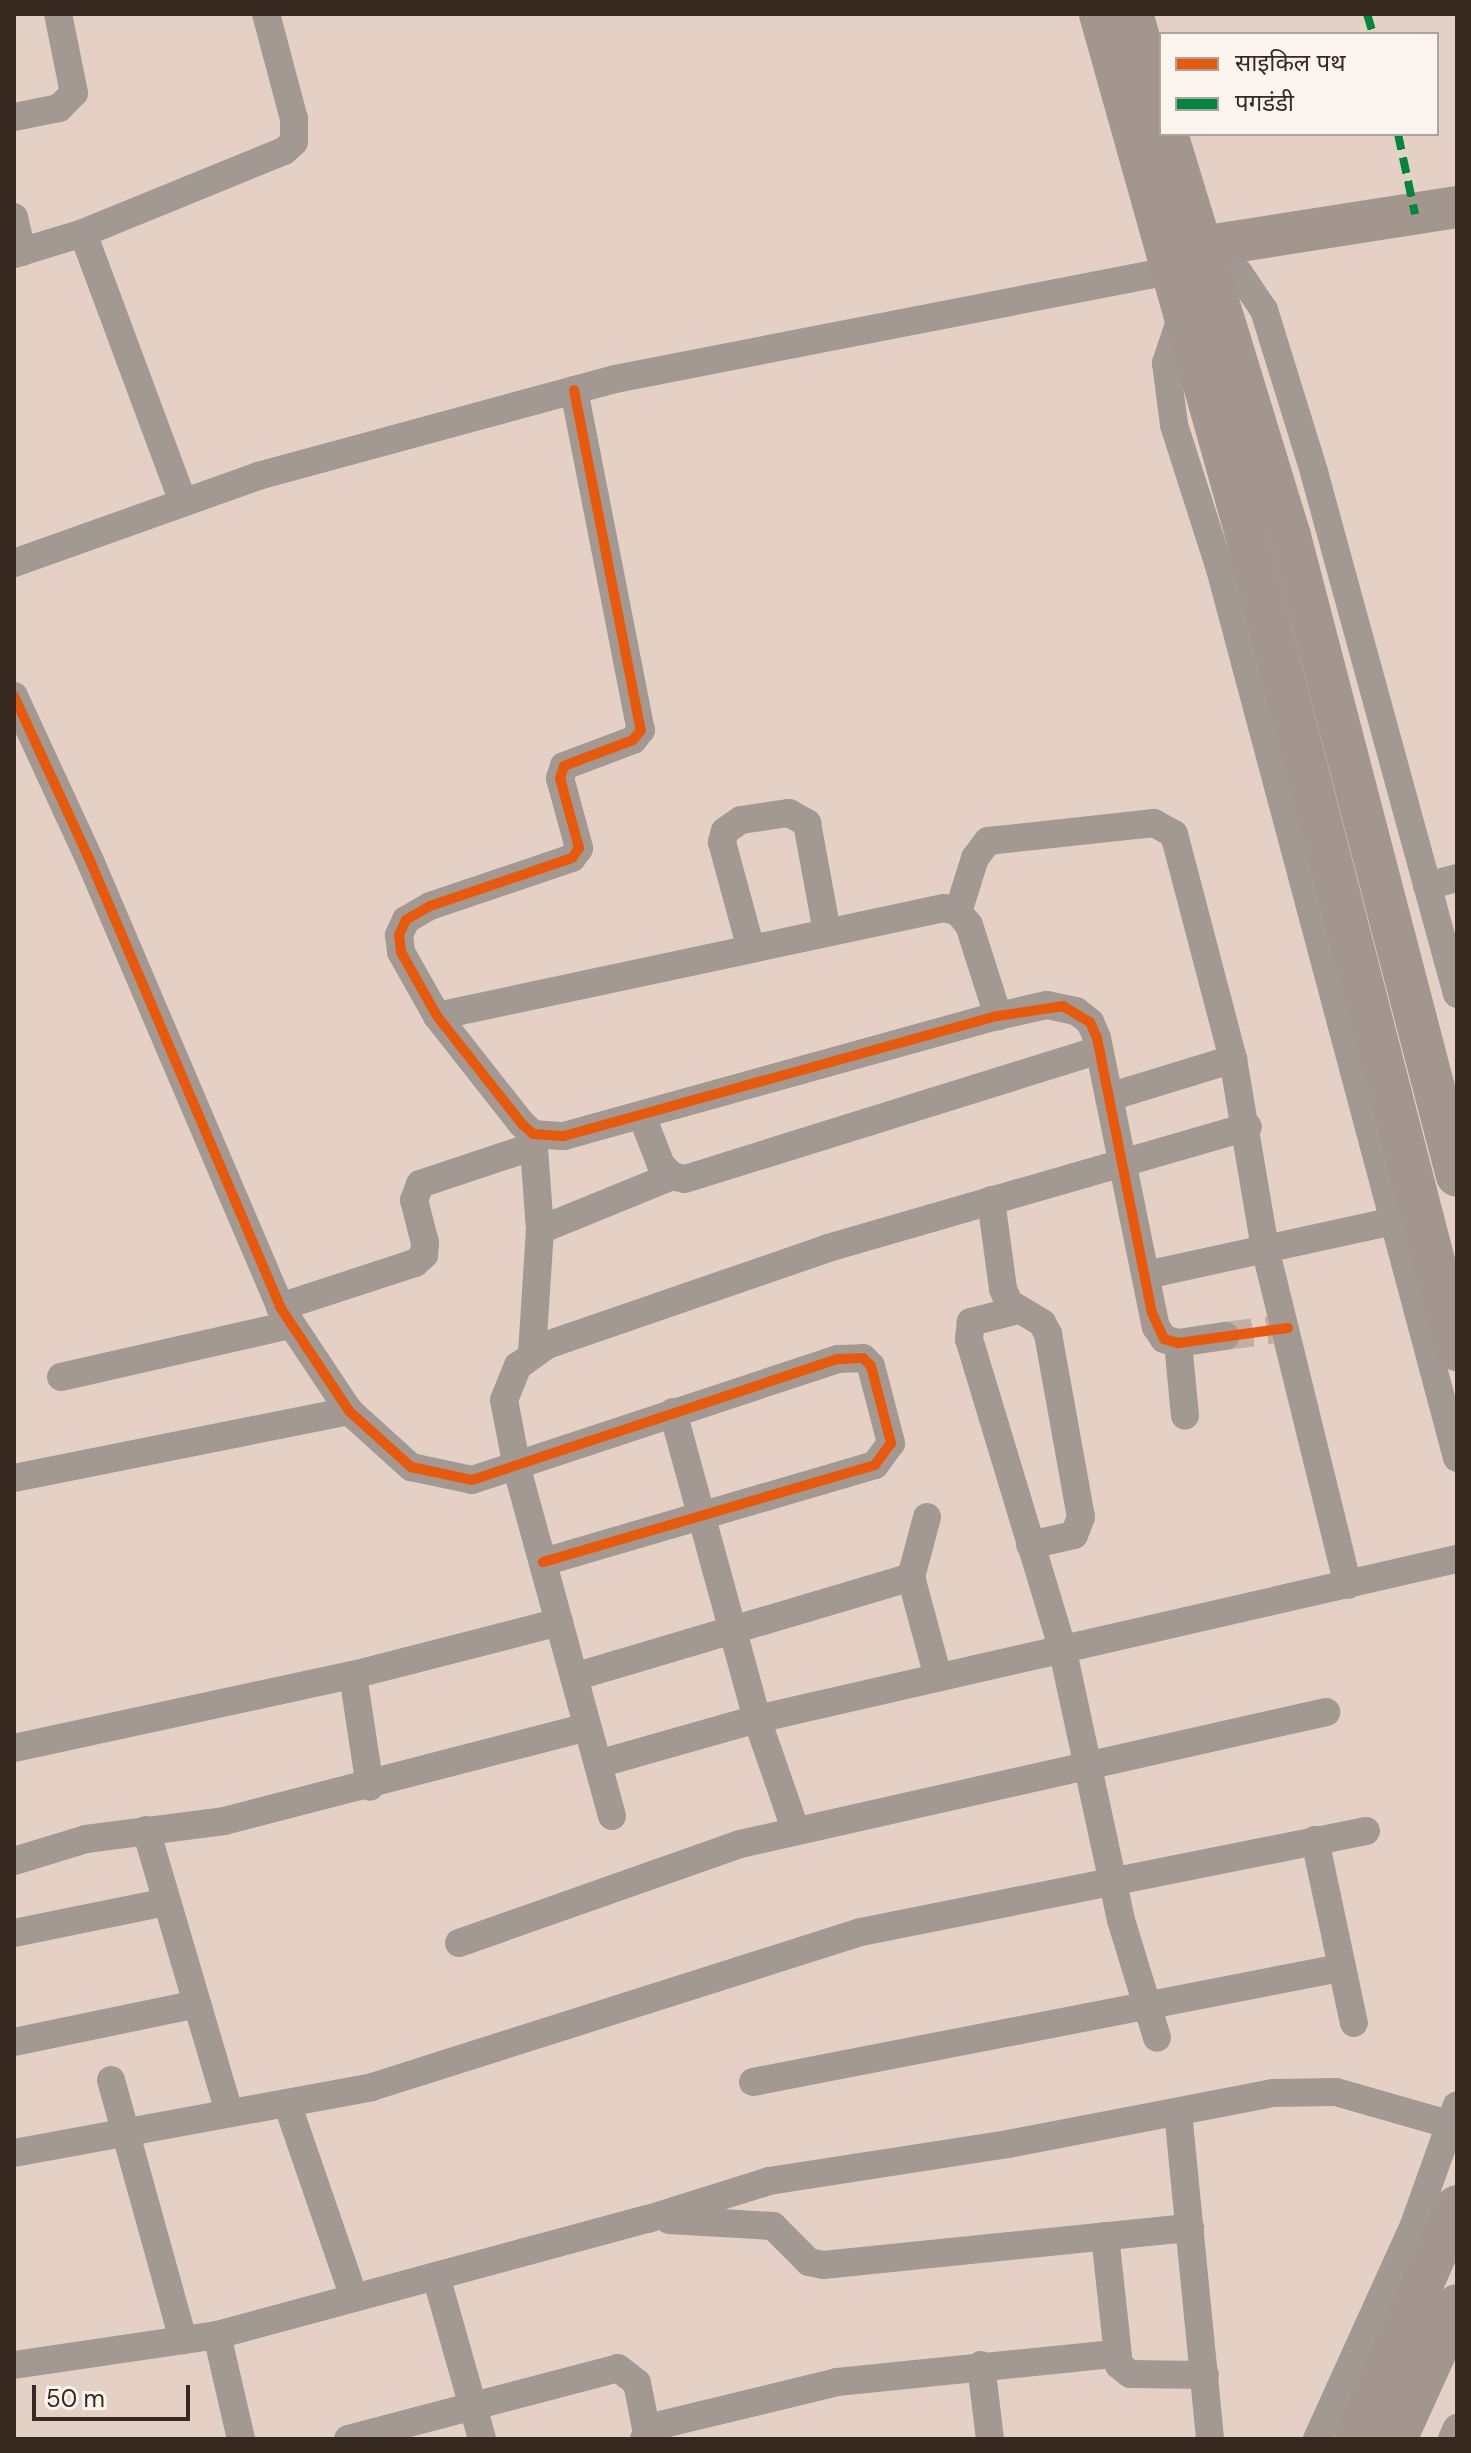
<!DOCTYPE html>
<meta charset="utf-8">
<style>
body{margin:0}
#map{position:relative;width:1471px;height:2453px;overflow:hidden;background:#e5d0c5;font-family:"DM Sans","Noto Sans Devanagari",sans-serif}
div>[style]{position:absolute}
.minor-tunnel>*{height:28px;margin-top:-14px;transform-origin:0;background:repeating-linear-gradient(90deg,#c2aea4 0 28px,transparent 0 42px)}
.minor>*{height:28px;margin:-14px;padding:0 14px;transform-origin:14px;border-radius:14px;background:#a19992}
.highway>*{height:42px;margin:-21px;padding:0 21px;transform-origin:21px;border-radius:21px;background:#a3968e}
.quiet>*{height:8px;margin-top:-4px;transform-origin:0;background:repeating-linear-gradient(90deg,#00873e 0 16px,transparent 0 24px)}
.cycleway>*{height:10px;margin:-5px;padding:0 5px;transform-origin:5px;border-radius:5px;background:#e8590c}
span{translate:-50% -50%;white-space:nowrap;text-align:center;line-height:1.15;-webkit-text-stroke:6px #fcf4ef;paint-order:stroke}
.frame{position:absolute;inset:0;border:16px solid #372820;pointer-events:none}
.legend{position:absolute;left:1159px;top:32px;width:280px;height:104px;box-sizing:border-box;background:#fcf4ef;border:2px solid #ada29c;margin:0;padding:10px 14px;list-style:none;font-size:24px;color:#372820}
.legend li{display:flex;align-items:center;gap:16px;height:40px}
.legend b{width:40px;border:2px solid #ada29c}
.scale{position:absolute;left:32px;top:2385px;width:158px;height:36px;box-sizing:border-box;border:4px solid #372820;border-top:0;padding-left:10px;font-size:24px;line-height:28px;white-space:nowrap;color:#372820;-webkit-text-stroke:6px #fcf4ef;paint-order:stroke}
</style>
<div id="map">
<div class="minor-tunnel">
<i style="left:1225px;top:1336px;width:47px;rotate:-7.3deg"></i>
</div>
<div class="minor">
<i style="left:14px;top:117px;width:46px;rotate:-11.3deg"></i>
<i style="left:59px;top:108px;width:21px;rotate:-45deg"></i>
<i style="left:74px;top:93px;width:81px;rotate:-101.4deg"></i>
<i style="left:14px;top:217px;width:36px;rotate:77deg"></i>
<i style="left:1201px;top:247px;width:46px;rotate:34.4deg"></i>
<i style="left:1239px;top:273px;width:45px;rotate:56deg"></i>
<i style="left:1264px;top:310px;width:170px;rotate:72.8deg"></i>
<i style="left:1314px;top:472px;width:541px;rotate:74.68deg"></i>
<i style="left:14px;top:254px;width:72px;rotate:-16.9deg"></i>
<i style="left:1183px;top:312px;width:54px;rotate:108.4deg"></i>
<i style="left:1166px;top:363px;width:63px;rotate:82.6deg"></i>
<i style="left:1174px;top:425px;width:151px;rotate:72.3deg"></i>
<i style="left:1220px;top:569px;width:920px;rotate:75.07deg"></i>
<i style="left:574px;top:390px;width:347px;rotate:78.9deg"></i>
<i style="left:641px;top:730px;width:13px;rotate:129deg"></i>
<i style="left:633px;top:740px;width:74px;rotate:159.4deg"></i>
<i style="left:564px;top:766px;width:13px;rotate:108deg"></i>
<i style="left:560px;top:778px;width:73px;rotate:74.8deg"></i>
<i style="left:579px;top:848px;width:12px;rotate:125deg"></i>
<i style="left:572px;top:858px;width:150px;rotate:161.3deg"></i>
<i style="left:430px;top:906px;width:28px;rotate:150deg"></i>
<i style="left:406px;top:920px;width:17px;rotate:115deg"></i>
<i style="left:399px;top:935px;width:17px;rotate:83deg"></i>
<i style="left:401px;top:952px;width:73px;rotate:60.6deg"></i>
<i style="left:437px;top:1016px;width:137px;rotate:51.8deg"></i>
<i style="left:522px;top:1124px;width:15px;rotate:42deg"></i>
<i style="left:533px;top:1134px;width:31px;rotate:4deg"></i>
<i style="left:564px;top:1136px;width:450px;rotate:-15.5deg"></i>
<i style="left:998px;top:1016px;width:50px;rotate:-12.7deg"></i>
<i style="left:1047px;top:1005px;width:30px;rotate:12deg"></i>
<i style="left:1076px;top:1011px;width:18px;rotate:38deg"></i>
<i style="left:1090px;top:1022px;width:17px;rotate:66deg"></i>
<i style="left:1097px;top:1038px;width:295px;rotate:78.5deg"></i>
<i style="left:1156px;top:1327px;width:14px;rotate:56deg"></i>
<i style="left:1164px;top:1339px;width:15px;rotate:16deg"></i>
<i style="left:1178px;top:1343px;width:48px;rotate:-8.5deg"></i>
<i style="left:183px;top:502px;width:287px;rotate:-110.4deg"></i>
<i style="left:83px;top:233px;width:217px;rotate:-22.2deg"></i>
<i style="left:284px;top:151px;width:13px;rotate:-42deg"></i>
<i style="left:294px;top:142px;width:23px;rotate:-90deg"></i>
<i style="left:294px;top:119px;width:109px;rotate:-104.9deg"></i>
<i style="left:14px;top:563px;width:259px;rotate:-19.6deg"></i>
<i style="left:258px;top:476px;width:370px;rotate:-15.2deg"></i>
<i style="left:615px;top:379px;width:570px;rotate:-11.03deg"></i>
<i style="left:14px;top:696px;width:184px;rotate:65.2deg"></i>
<i style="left:91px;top:863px;width:483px;rotate:66.9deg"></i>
<i style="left:280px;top:1307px;width:125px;rotate:56.4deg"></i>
<i style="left:349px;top:1411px;width:84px;rotate:42.1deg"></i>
<i style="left:411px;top:1467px;width:62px;rotate:12deg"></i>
<i style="left:472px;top:1480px;width:385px;rotate:-18.3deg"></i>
<i style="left:838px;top:1359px;width:25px;rotate:-2deg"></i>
<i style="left:863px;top:1358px;width:11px;rotate:45deg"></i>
<i style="left:871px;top:1366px;width:80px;rotate:75.4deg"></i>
<i style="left:891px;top:1443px;width:27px;rotate:126deg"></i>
<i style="left:875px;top:1465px;width:346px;rotate:163.7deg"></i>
<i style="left:1427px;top:886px;width:31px;rotate:-15deg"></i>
<i style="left:958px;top:912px;width:57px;rotate:-72.5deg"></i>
<i style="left:975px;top:858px;width:21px;rotate:-53deg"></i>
<i style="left:988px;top:841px;width:167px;rotate:-6.2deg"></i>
<i style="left:1154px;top:823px;width:23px;rotate:29deg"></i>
<i style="left:1174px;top:834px;width:233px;rotate:75.3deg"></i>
<i style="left:1233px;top:1059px;width:192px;rotate:80.4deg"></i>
<i style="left:1265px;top:1248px;width:347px;rotate:76.2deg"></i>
<i style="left:751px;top:949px;width:111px;rotate:-105.2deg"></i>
<i style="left:722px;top:842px;width:11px;rotate:-75deg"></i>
<i style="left:725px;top:831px;width:19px;rotate:-35deg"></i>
<i style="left:741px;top:820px;width:49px;rotate:-8.3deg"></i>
<i style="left:789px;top:813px;width:21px;rotate:29deg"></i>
<i style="left:807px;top:823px;width:111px;rotate:79.6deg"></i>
<i style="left:437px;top:1016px;width:518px;rotate:-12.03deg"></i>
<i style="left:944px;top:908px;width:15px;rotate:16deg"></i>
<i style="left:958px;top:912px;width:17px;rotate:50deg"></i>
<i style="left:969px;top:925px;width:96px;rotate:72.3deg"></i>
<i style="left:1109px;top:1097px;width:130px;rotate:-17deg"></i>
<i style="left:642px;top:1116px;width:53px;rotate:68.8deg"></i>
<i style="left:661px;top:1165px;width:16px;rotate:45deg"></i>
<i style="left:672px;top:1176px;width:13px;rotate:13deg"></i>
<i style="left:685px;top:1179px;width:434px;rotate:-17.3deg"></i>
<i style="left:991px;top:1200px;width:90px;rotate:82.3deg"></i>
<i style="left:1003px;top:1289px;width:15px;rotate:67deg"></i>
<i style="left:1009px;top:1303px;width:39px;rotate:31deg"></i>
<i style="left:1042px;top:1323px;width:13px;rotate:61deg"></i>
<i style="left:1048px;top:1334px;width:186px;rotate:79.8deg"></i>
<i style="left:1081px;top:1517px;width:19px;rotate:111deg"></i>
<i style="left:1074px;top:1535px;width:45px;rotate:167.2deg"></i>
<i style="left:540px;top:1230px;width:143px;rotate:-22.2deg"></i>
<i style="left:1146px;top:1275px;width:253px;rotate:-12.3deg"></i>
<i style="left:280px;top:1307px;width:142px;rotate:-18.1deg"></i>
<i style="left:415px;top:1263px;width:12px;rotate:-42deg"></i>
<i style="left:424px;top:1255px;width:12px;rotate:-85deg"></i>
<i style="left:425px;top:1243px;width:44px;rotate:-104.3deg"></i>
<i style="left:414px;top:1200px;width:17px;rotate:-69deg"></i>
<i style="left:420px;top:1184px;width:120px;rotate:-18.4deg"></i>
<i style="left:1018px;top:1310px;width:49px;rotate:165.7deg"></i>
<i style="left:971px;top:1322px;width:17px;rotate:97deg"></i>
<i style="left:969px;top:1339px;width:322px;rotate:73.2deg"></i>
<i style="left:1062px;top:1647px;width:279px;rotate:77.8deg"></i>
<i style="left:1121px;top:1920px;width:123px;rotate:73deg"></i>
<i style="left:1178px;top:1343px;width:73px;rotate:84.5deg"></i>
<i style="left:532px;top:1353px;width:123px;rotate:-86.3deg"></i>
<i style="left:540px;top:1230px;width:96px;rotate:-94.2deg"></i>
<i style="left:61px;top:1377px;width:235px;rotate:-12.8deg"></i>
<i style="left:673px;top:1412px;width:318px;rotate:74.7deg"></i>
<i style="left:757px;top:1719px;width:116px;rotate:70.9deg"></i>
<i style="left:14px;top:1478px;width:342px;rotate:-11.3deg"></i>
<i style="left:927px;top:1517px;width:62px;rotate:104.9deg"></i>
<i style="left:911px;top:1577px;width:104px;rotate:74.9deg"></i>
<i style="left:353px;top:1675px;width:113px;rotate:81.4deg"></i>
<i style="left:574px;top:1677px;width:352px;rotate:-16.5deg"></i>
<i style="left:14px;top:1748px;width:347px;rotate:-12.2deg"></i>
<i style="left:353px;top:1675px;width:213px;rotate:-14.4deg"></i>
<i style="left:598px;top:1764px;width:165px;rotate:-15.8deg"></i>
<i style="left:757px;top:1719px;width:718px;rotate:-12.88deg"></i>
<i style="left:612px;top:1816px;width:361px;rotate:-105.3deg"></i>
<i style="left:517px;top:1468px;width:69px;rotate:-100.8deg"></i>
<i style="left:504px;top:1400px;width:37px;rotate:-68deg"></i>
<i style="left:518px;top:1366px;width:36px;rotate:-36deg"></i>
<i style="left:547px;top:1345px;width:297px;rotate:-19deg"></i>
<i style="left:828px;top:1248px;width:437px;rotate:-16.1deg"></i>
<i style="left:146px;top:1830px;width:294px;rotate:73.6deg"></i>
<i style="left:1315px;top:1840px;width:187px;rotate:78deg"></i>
<i style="left:14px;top:1861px;width:75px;rotate:-17deg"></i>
<i style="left:86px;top:1839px;width:139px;rotate:-7.4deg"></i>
<i style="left:224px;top:1821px;width:375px;rotate:-14.5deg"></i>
<i style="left:14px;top:1933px;width:156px;rotate:-11.5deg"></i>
<i style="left:459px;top:1943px;width:298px;rotate:-19.4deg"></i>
<i style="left:740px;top:1844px;width:601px;rotate:-12.69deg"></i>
<i style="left:14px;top:2042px;width:187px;rotate:-11.7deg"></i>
<i style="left:111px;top:2080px;width:270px;rotate:74.5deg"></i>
<i style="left:753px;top:2082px;width:598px;rotate:-10.99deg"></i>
<i style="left:287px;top:2103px;width:206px;rotate:71deg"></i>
<i style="left:1178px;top:2112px;width:329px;rotate:84.4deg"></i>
<i style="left:14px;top:2153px;width:364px;rotate:-10.4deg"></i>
<i style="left:372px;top:2087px;width:513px;rotate:-17.59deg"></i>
<i style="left:861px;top:1932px;width:515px;rotate:-11.31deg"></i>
<i style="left:669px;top:2220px;width:104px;rotate:3.3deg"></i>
<i style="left:773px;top:2226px;width:51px;rotate:45deg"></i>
<i style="left:809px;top:2262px;width:14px;rotate:12deg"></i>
<i style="left:823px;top:2265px;width:369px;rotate:-5.8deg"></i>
<i style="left:1105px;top:2236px;width:130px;rotate:83.8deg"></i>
<i style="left:1119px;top:2365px;width:14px;rotate:39deg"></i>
<i style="left:1130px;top:2374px;width:75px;rotate:0.8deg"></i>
<i style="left:436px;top:2276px;width:169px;rotate:74.2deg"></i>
<i style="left:217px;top:2335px;width:107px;rotate:77deg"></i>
<i style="left:14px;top:2365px;width:205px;rotate:-8.4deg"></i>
<i style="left:217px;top:2335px;width:446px;rotate:-15.1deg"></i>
<i style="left:648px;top:2219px;width:127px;rotate:-17.4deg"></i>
<i style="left:769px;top:2181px;width:242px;rotate:-8.8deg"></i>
<i style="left:1008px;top:2144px;width:270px;rotate:-10.9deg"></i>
<i style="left:1273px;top:2093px;width:63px;rotate:-0.9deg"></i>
<i style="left:1336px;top:2092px;width:120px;rotate:16deg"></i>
<i style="left:981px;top:2365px;width:75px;rotate:83.1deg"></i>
<i style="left:348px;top:2439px;width:279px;rotate:-14.7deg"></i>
<i style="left:618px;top:2368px;width:24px;rotate:38deg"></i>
<i style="left:637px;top:2383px;width:51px;rotate:78.7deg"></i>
<i style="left:644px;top:2439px;width:25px;rotate:-37deg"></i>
<i style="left:664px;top:2424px;width:178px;rotate:-13.6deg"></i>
<i style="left:837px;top:2382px;width:279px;rotate:-5.8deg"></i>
<i style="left:1317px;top:2439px;width:235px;rotate:-65.6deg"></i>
<i style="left:1414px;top:2225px;width:127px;rotate:-70.3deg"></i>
<i style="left:1452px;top:2439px;width:12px;rotate:-66deg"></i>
</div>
<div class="highway">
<i style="left:1100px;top:14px;width:570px;rotate:74.33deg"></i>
<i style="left:1254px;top:563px;width:813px;rotate:75.54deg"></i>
<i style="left:1132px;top:14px;width:102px;rotate:73.5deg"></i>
<i style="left:1167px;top:134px;width:420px;rotate:73deg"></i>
<i style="left:1290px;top:536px;width:661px;rotate:75.38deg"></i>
<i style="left:1201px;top:247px;width:259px;rotate:-8.9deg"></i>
<i style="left:1355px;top:2439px;width:254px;rotate:-66.4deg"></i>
<i style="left:1396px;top:2439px;width:147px;rotate:-65.5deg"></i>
</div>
<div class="quiet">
<i style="left:1367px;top:14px;width:21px;rotate:73deg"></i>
<i style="left:1398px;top:134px;width:82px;rotate:78deg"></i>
</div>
<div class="cycleway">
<i style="left:574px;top:390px;width:347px;rotate:78.9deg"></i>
<i style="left:641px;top:730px;width:13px;rotate:129deg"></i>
<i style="left:633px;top:740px;width:74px;rotate:159.4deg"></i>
<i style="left:564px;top:766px;width:13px;rotate:108deg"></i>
<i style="left:560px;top:778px;width:73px;rotate:74.8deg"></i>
<i style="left:579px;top:848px;width:12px;rotate:125deg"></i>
<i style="left:572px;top:858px;width:150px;rotate:161.3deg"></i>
<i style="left:430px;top:906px;width:28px;rotate:150deg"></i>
<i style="left:406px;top:920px;width:17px;rotate:115deg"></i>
<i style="left:399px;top:935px;width:17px;rotate:83deg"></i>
<i style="left:401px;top:952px;width:73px;rotate:60.6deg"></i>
<i style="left:437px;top:1016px;width:137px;rotate:51.8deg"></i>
<i style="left:522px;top:1124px;width:15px;rotate:42deg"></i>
<i style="left:533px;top:1134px;width:31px;rotate:4deg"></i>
<i style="left:564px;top:1136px;width:450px;rotate:-15.5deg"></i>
<i style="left:998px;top:1016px;width:66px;rotate:-8.7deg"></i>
<i style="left:1063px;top:1006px;width:31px;rotate:31deg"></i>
<i style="left:1090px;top:1022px;width:17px;rotate:66deg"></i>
<i style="left:1097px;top:1038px;width:280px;rotate:78.7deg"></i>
<i style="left:1152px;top:1313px;width:29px;rotate:65deg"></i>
<i style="left:1164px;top:1339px;width:15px;rotate:16deg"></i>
<i style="left:1178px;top:1343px;width:111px;rotate:-7.8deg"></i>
<i style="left:14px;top:696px;width:184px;rotate:65.2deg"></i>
<i style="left:91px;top:863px;width:483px;rotate:66.9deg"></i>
<i style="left:280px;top:1307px;width:125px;rotate:56.4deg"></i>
<i style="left:349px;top:1411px;width:84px;rotate:42.1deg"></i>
<i style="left:411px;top:1467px;width:62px;rotate:12deg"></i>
<i style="left:472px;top:1480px;width:385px;rotate:-18.3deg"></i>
<i style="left:838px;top:1359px;width:25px;rotate:-2deg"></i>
<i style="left:863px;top:1358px;width:11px;rotate:45deg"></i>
<i style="left:871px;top:1366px;width:80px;rotate:75.4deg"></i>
<i style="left:891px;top:1443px;width:27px;rotate:126deg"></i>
<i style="left:875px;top:1465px;width:346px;rotate:163.7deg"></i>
</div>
<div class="frame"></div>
<ul class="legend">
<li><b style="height:10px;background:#e8590c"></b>साइकिल पथ</li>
<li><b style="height:10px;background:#00873e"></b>पगडंडी</li>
</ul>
<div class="scale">50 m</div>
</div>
